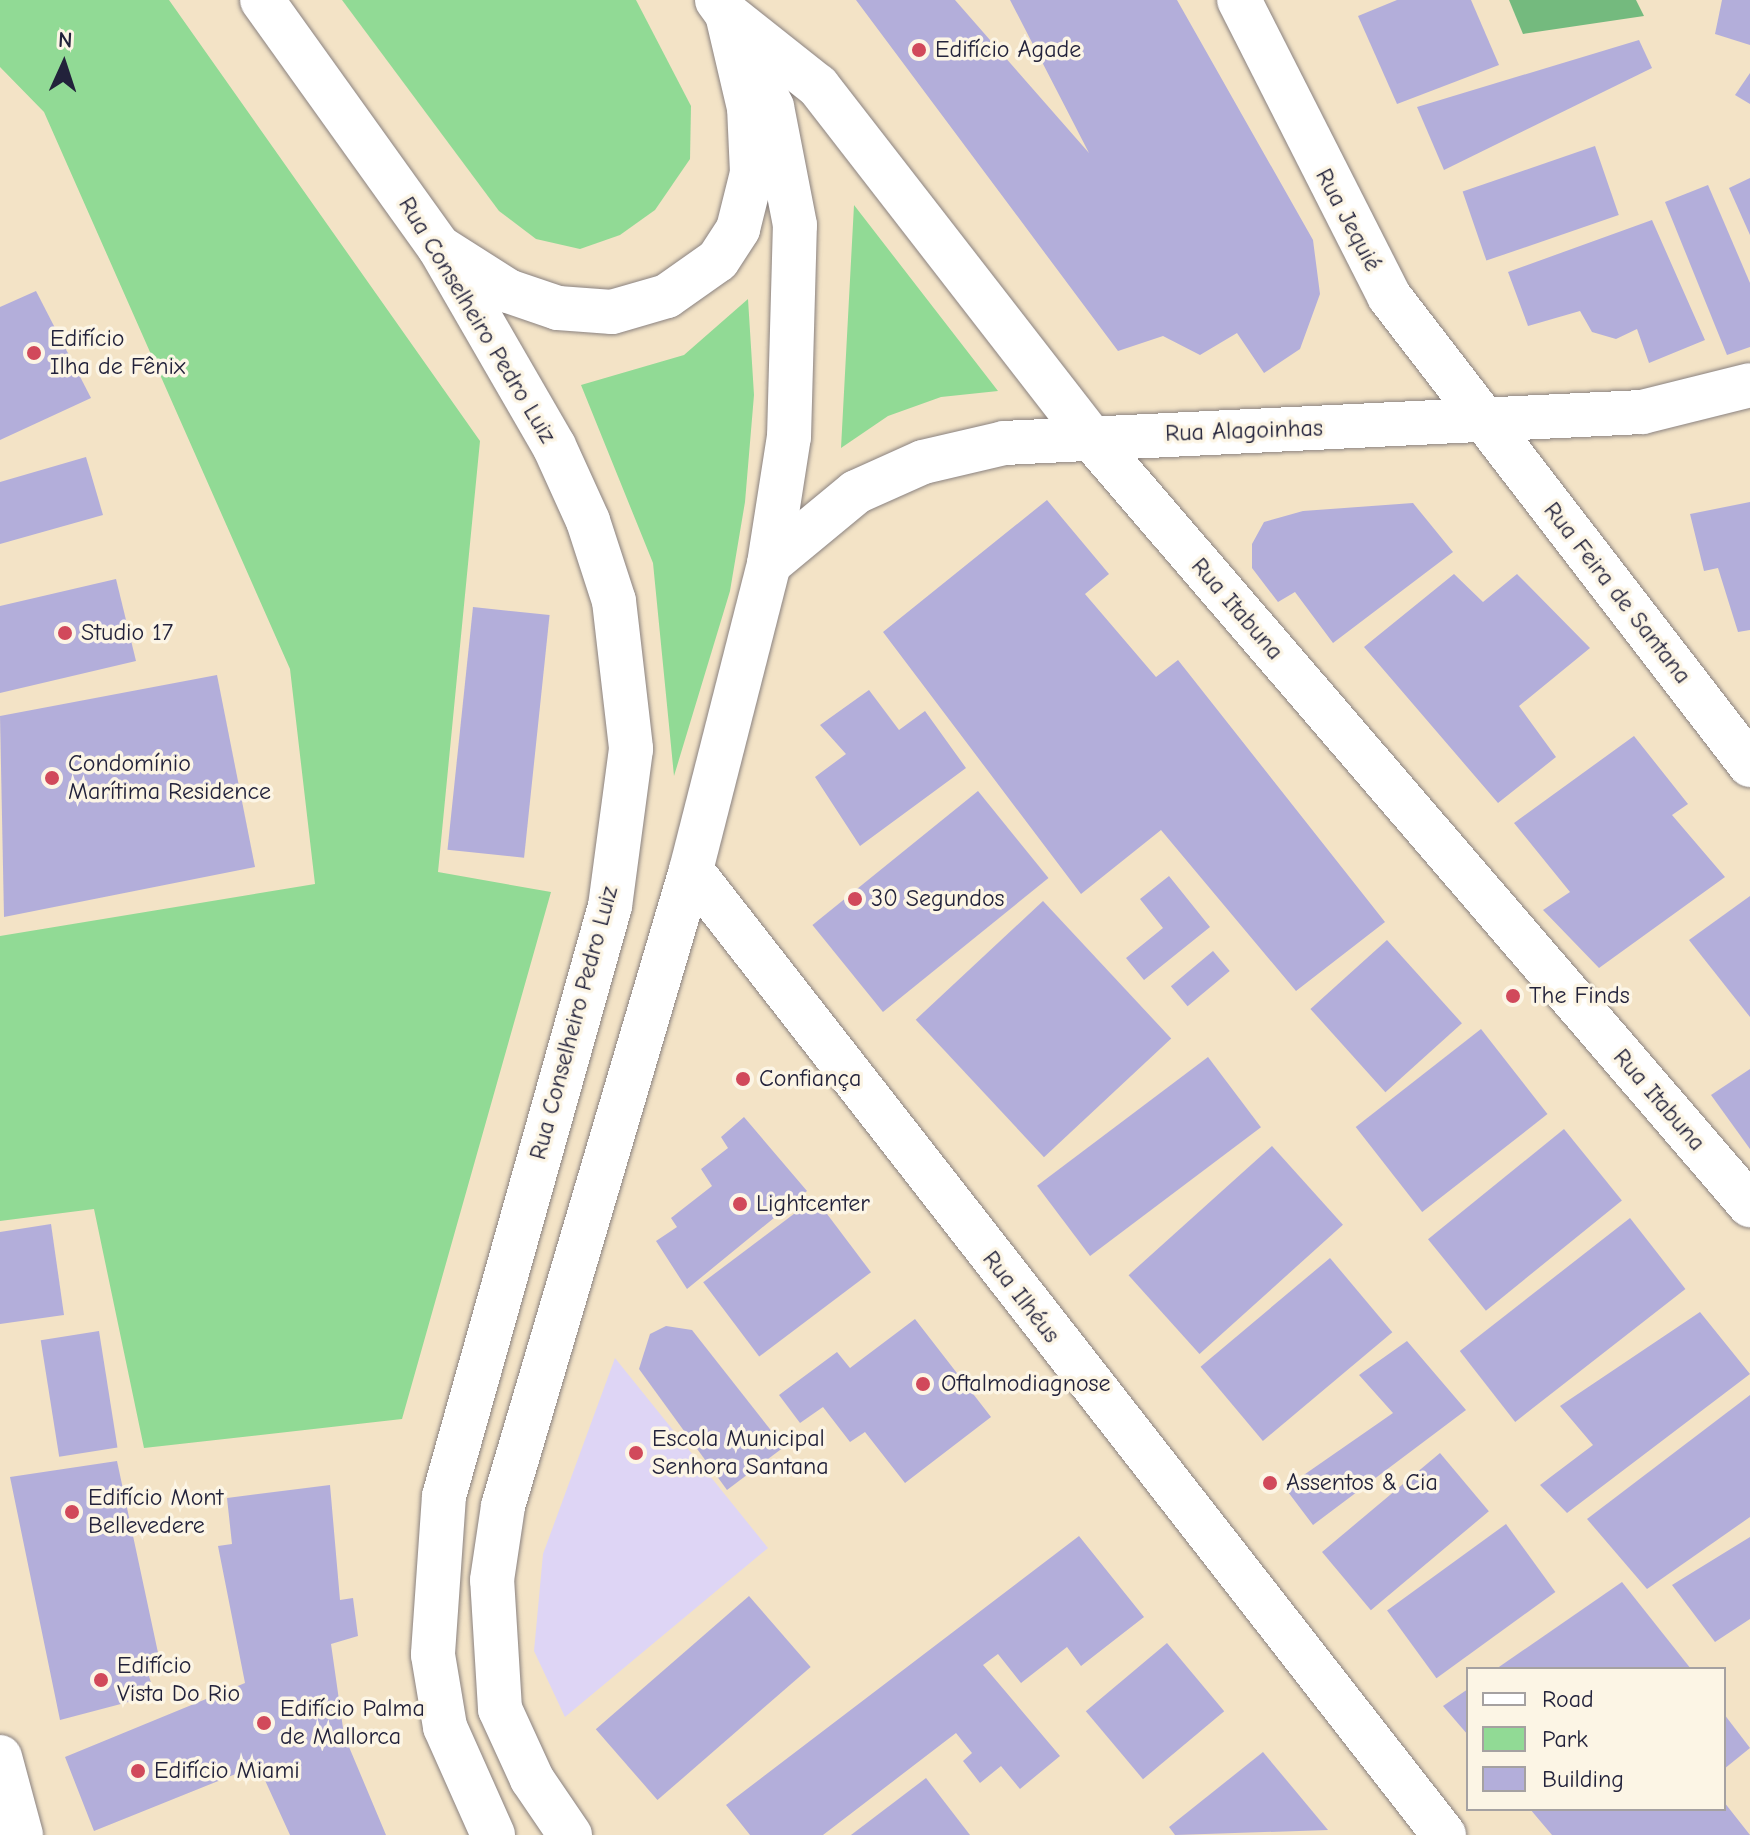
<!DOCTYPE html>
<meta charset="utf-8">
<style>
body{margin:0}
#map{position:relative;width:1750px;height:1835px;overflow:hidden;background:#f3e3c6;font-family:"Comic Neue",sans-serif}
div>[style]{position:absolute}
.built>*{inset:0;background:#ded5f5}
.green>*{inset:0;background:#91da95}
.forest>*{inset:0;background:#74ba7e}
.building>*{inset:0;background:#b3aeda;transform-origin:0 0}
.roads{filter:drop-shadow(0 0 2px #8a8280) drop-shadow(0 0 2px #8a8280)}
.street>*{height:44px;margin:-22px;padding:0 22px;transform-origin:22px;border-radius:22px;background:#fff}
.secondary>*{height:44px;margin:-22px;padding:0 22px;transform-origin:22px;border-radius:22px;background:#fff}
.primary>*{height:44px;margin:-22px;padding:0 22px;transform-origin:22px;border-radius:22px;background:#fff}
.dots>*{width:22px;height:22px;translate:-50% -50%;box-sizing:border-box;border:4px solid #fcf5e5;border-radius:50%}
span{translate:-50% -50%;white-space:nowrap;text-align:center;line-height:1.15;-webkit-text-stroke:7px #fcf5e5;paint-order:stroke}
.poi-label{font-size:24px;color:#22223b}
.left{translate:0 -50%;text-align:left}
.street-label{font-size:24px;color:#22223b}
.legend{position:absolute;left:1466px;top:1667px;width:260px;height:144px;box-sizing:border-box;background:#fcf5e5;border:2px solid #a5a1a1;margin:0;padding:10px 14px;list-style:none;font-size:24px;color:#22223b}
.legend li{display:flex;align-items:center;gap:16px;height:40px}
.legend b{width:40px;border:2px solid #a5a1a1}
.north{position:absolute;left:24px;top:24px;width:80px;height:80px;-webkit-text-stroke:6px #fcf5e5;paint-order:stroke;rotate:3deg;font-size:22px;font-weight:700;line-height:32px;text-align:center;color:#22223b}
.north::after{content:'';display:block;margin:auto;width:28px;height:36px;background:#22223b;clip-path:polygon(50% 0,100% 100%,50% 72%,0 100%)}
</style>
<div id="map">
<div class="built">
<i style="clip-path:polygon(615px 1358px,768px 1548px,565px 1717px,534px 1651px,543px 1554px)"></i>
</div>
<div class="green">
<i style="clip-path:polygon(0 0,169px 0,480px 441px,438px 872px,551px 892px,402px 1419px,144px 1448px,94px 1209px,0 1221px,0 936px,315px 884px,290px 669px,44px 112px,0 67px)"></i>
<i style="clip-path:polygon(342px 0,636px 0,691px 106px,690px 159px,655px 210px,620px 235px,580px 249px,536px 239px,499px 211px)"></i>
<i style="clip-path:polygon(854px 205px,998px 391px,941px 397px,888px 416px,841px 448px)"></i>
<i style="clip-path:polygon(748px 299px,754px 395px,745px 502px,730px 591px,674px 776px,653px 563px,581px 385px,684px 355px)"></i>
</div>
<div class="forest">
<i style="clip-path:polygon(1509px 0,1636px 0,1644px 16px,1523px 34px)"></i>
</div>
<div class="building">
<i style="clip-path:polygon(856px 0,955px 0,1089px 153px,1010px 0,1177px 0,1313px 240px,1320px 294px,1300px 349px,1264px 373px,1237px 333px,1200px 355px,1163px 336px,1118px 351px)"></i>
<i style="clip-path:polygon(1397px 0,1471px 0,1499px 65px,1397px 104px,1358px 16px)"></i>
<i style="clip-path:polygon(1722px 0,1750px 0,1750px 45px,1715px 34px)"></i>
<i style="clip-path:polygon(1639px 40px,1652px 68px,1444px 170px,1417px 107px)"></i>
<i style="clip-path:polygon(1750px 73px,1750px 104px,1735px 95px)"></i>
<i style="left:1595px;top:146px;width:73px;height:140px;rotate:71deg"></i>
<i style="clip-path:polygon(1750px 178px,1750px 235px,1729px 188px)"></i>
<i style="clip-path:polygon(1708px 185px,1750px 283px,1750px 347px,1727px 355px,1665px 202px)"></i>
<i style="clip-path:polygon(1652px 220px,1705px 340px,1649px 363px,1637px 329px,1616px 339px,1592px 332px,1580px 311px,1528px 326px,1508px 272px)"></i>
<i style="clip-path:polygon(36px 291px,91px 398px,0 440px,0 307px)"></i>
<i style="clip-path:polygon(86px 457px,103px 515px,0 544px,0 482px)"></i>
<i style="clip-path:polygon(1047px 500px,1109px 574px,1085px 594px,1156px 677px,1178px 660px,1385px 922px,1296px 991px,1161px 830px,1081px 894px,883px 632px)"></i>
<i style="clip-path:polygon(1750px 502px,1750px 630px,1738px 632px,1718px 568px,1704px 571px,1690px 514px)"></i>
<i style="clip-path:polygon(1413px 503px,1453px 552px,1333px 643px,1295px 592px,1278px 602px,1252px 568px,1252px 544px,1264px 522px,1303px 511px)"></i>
<i style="clip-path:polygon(1454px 574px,1483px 602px,1517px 574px,1590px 648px,1519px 706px,1556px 757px,1498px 803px,1364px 647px)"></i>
<i style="clip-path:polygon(116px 579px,136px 661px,0 693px,0 606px)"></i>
<i style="left:473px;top:607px;width:77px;height:244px;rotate:6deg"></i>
<i style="clip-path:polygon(217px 675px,255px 867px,4px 917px,0 716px)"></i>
<i style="clip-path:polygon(869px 690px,899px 730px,925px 711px,966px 768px,860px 846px,815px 777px,846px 754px,820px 725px)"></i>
<i style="clip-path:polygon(1634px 736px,1688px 804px,1672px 815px,1725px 877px,1599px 968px,1543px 910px,1570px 892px,1514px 823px)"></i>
<i style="left:978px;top:791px;width:112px;height:213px;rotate:51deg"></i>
<i style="clip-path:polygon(1169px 876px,1210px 927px,1144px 980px,1126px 958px,1163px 928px,1140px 899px)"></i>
<i style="clip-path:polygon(1750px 896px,1750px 1017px,1689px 940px)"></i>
<i style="left:1043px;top:901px;width:188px;height:174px;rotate:47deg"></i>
<i style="left:1387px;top:940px;width:112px;height:103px;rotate:48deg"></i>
<i style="left:1213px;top:951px;width:26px;height:55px;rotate:50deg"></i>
<i style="left:1481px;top:1029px;width:108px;height:159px;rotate:52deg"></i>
<i style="left:1208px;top:1057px;width:88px;height:214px;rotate:53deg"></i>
<i style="clip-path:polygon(1750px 1069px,1750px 1149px,1711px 1095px)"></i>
<i style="clip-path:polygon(744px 1117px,807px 1191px,687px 1289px,656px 1241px,677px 1227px,671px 1218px,712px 1186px,701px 1169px,728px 1148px,721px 1137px)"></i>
<i style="left:1564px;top:1129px;width:92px;height:175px;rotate:51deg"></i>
<i style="left:1272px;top:1146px;width:106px;height:193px;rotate:48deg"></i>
<i style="left:815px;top:1198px;width:93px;height:140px;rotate:53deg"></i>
<i style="left:1630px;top:1218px;width:90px;height:216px;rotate:52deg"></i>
<i style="clip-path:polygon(51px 1224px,64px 1315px,0 1324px,0 1232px)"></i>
<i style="left:1330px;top:1258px;width:97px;height:169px;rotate:50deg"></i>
<i style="clip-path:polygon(1700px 1312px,1750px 1374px,1567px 1513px,1540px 1485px,1593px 1445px,1560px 1406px)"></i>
<i style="clip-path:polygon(915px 1319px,991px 1417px,905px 1483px,865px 1432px,850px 1442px,823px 1407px,800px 1423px,779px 1395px,837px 1352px,850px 1368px)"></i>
<i style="clip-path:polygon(666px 1326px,692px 1330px,784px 1447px,727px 1490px,639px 1369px,650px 1334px)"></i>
<i style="left:99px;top:1331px;width:118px;height:59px;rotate:81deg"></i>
<i style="clip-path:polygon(1407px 1341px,1466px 1410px,1313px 1525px,1285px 1488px,1393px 1413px,1359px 1375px)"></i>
<i style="clip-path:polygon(1750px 1395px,1750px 1517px,1647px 1589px,1587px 1519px)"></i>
<i style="left:1440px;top:1453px;width:76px;height:154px;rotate:50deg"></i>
<i style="clip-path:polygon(117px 1461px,160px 1662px,145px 1664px,155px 1695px,60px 1720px,10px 1477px)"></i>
<i style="clip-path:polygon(330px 1485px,340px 1600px,353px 1598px,358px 1636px,331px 1644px,344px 1735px,386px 1835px,290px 1835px,258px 1765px,94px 1831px,65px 1757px,245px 1683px,218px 1546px,232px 1544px,227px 1498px)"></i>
<i style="left:1506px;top:1524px;width:84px;height:147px;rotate:54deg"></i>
<i style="clip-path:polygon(1079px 1536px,1144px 1617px,1081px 1666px,1067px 1647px,1021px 1683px,998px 1654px,983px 1665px,1060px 1756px,1020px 1789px,1001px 1766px,980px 1783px,963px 1761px,972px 1753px,956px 1733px,823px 1835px,750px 1835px,726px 1805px)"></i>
<i style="clip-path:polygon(1750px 1537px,1750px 1619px,1715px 1642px,1672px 1585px)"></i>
<i style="clip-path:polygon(1622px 1582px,1691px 1669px,1496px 1669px)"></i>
<i style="left:749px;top:1596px;width:94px;height:203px;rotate:49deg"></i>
<i style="left:1167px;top:1643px;width:89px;height:106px;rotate:50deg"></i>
<i style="clip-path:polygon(1468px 1689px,1468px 1735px,1443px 1706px)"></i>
<i style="clip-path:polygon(1724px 1714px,1750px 1748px,1724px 1769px)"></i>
<i style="clip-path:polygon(1263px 1752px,1328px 1830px,1175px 1835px,1169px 1827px)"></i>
<i style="clip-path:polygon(926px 1778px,970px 1835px,851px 1835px)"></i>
<i style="clip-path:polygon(1724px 1802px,1750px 1835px,1552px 1835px,1530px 1809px,1724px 1809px)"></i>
</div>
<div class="roads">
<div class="street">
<i style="left:1239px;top:0;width:332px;rotate:63.1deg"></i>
<i style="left:1389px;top:296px;width:592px;rotate:52.41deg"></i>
<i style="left:727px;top:14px;width:116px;rotate:38.4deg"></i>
<i style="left:818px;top:86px;width:444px;rotate:52.2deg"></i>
<i style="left:1090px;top:437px;width:1013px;rotate:49.33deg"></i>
<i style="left:769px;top:564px;width:113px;rotate:-39.6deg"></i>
<i style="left:856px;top:492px;width:73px;rotate:-24.1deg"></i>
<i style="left:923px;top:462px;width:83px;rotate:-13.2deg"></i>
<i style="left:1004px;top:443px;width:639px;rotate:-2.78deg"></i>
<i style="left:1642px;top:412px;width:111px;rotate:-14deg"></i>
<i style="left:691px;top:870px;width:1224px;rotate:52.03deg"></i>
</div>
<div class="secondary">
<i style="left:439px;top:247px;width:230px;rotate:60deg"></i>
<i style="left:554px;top:446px;width:82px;rotate:65.6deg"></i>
<i style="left:588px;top:521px;width:84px;rotate:72deg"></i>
<i style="left:614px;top:601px;width:149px;rotate:83.4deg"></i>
<i style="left:631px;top:749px;width:158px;rotate:97.6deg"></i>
<i style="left:610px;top:906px;width:613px;rotate:105.71deg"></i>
<i style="left:444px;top:1496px;width:159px;rotate:94deg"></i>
<i style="left:433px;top:1655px;width:73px;rotate:80.5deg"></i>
<i style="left:445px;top:1727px;width:118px;rotate:66deg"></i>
<i style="left:0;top:1757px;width:81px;rotate:74.9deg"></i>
<i style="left:570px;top:1835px;width:68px;rotate:-124.2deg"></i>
<i style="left:532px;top:1779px;width:77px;rotate:-114.6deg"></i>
<i style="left:500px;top:1709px;width:129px;rotate:-93.5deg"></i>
<i style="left:492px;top:1580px;width:75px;rotate:-81.5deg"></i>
<i style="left:503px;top:1506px;width:663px;rotate:-73.53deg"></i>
<i style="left:691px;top:870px;width:316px;rotate:-75.7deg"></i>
<i style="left:769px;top:564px;width:129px;rotate:-81.1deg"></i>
<i style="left:789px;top:437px;width:212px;rotate:-88.4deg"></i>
<i style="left:795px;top:225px;width:120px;rotate:-101deg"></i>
<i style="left:772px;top:107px;width:64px;rotate:-115.8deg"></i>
</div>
<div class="primary">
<i style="left:262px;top:0;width:304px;rotate:54.4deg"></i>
<i style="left:439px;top:247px;width:82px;rotate:32.5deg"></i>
<i style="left:508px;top:291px;width:53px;rotate:18.8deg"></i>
<i style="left:558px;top:308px;width:54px;rotate:4.2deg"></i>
<i style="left:612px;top:312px;width:57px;rotate:-16.2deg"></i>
<i style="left:667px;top:296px;width:62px;rotate:-35.2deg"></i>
<i style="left:718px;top:260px;width:37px;rotate:-57deg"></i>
<i style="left:738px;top:229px;width:58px;rotate:-76deg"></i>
<i style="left:752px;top:173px;width:65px;rotate:-92.6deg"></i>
<i style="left:749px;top:108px;width:97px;rotate:-103.2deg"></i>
<i style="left:727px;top:14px;width:17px;rotate:-126deg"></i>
</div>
</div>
<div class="dots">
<i style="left:919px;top:50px;background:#d1495b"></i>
<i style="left:34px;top:353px;background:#d1495b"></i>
<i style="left:65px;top:633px;background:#d1495b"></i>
<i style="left:52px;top:778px;background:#d1495b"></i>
<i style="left:855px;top:899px;background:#d1495b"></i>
<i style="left:1513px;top:996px;background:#d1495b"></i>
<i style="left:743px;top:1079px;background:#d1495b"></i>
<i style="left:740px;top:1204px;background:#d1495b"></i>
<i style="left:923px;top:1384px;background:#d1495b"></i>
<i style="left:636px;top:1453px;background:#d1495b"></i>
<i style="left:1270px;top:1483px;background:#d1495b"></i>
<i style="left:72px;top:1512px;background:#d1495b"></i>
<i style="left:101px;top:1680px;background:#d1495b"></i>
<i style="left:264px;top:1723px;background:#d1495b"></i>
<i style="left:138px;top:1771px;background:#d1495b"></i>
</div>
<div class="poi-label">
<span class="left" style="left:935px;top:50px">Edifício Agade</span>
<span class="left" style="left:50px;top:353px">Edifício<br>Ilha de Fênix</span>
<span class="left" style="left:81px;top:633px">Studio 17</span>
<span class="left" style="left:68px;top:778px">Condomínio<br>Marítima Residence</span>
<span class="left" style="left:871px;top:899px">30 Segundos</span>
<span class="left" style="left:1529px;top:996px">The Finds</span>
<span class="left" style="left:759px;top:1079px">Confiança</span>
<span class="left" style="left:756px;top:1204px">Lightcenter</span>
<span class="left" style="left:941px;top:1384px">Oftalmodiagnose</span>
<span class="left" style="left:652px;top:1453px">Escola Municipal<br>Senhora Santana</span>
<span class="left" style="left:1286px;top:1483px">Assentos &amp; Cia</span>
<span class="left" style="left:88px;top:1512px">Edifício Mont<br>Bellevedere</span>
<span class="left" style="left:117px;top:1680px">Edifício<br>Vista Do Rio</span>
<span class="left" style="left:280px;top:1723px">Edifício Palma<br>de Mallorca</span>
<span class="left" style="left:154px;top:1771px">Edifício Miami</span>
</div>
<div class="street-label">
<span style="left:1348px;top:220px;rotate:62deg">Rua Jequié</span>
<span style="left:477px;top:320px;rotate:59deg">Rua Conselheiro Pedro Luiz</span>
<span style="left:1244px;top:431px;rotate:-2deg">Rua Alagoinhas</span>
<span style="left:1617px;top:593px;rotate:52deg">Rua Feira de Santana</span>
<span style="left:1237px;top:609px;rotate:49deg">Rua Itabuna</span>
<span style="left:574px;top:1023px;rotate:-75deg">Rua Conselheiro Pedro Luiz</span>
<span style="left:1659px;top:1100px;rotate:49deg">Rua Itabuna</span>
<span style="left:1021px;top:1297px;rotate:52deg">Rua Ilhéus</span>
</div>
<ul class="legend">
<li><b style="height:10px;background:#fff"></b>Road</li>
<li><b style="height:22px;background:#91da95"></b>Park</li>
<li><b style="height:22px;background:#b3aeda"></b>Building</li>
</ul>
<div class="north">N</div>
</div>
